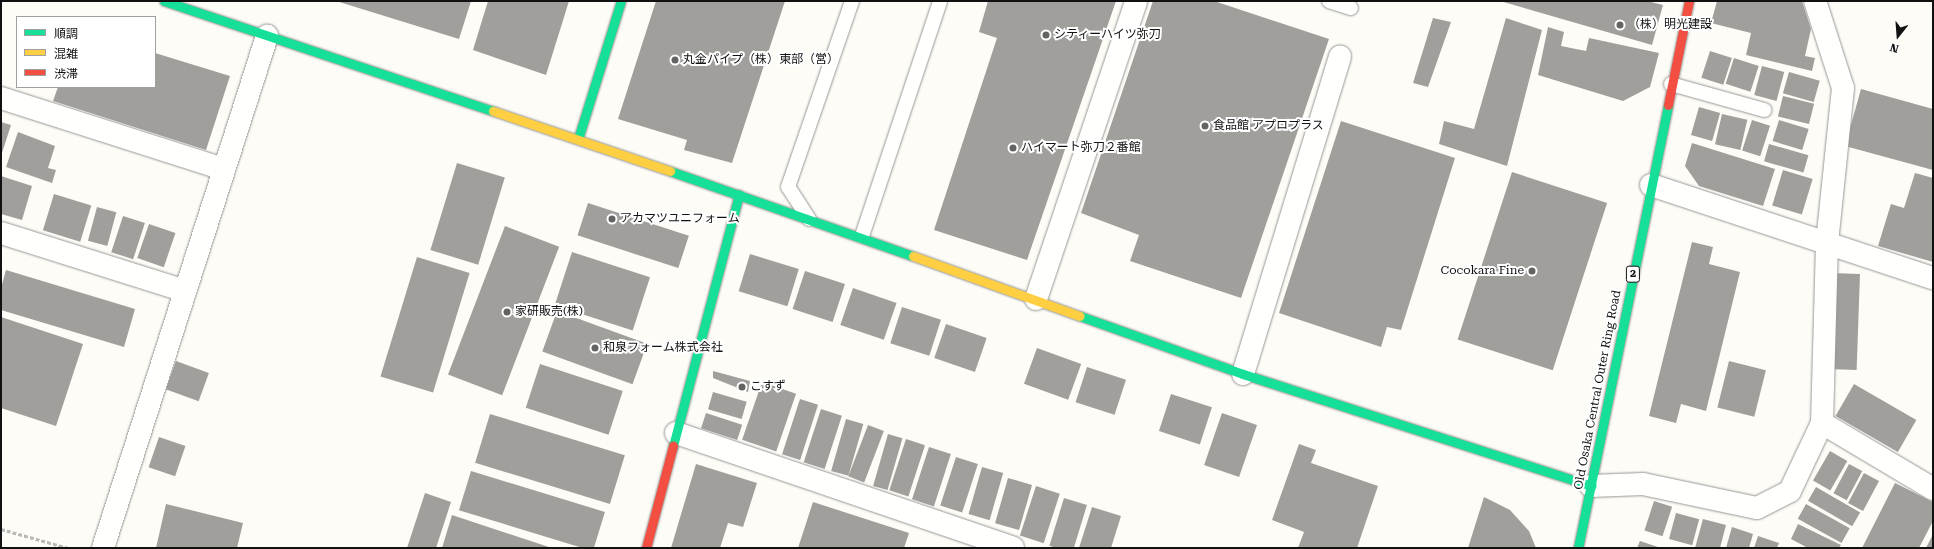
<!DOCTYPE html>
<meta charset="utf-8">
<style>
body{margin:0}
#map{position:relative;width:1934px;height:549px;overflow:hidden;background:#fdfcf7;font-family:"Roboto Serif","Noto Sans JP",serif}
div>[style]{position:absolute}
.building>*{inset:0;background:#a19f9c;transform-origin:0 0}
.path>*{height:2.5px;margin-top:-1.25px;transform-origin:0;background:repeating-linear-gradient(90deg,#b9b9b8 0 4px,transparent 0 6px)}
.roads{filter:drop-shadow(0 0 1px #979795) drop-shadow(0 0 1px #979795)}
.lane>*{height:14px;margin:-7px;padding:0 7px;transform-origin:7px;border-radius:7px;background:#fffffe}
.street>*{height:22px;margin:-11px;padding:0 11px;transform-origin:11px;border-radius:11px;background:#fffffe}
.fast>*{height:9px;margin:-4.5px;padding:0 4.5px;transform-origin:4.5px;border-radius:4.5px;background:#16e098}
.slow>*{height:9px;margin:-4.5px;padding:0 4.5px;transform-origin:4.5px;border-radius:4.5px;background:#ffcf43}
.jam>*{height:9px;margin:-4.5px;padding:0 4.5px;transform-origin:4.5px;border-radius:4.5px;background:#f24e42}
.dots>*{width:11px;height:11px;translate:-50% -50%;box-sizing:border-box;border:2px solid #fff;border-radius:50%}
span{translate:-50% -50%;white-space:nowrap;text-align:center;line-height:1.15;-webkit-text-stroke:4px #fff;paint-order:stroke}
.shield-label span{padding:1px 3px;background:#fff;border:1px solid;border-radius:3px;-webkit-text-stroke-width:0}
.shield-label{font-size:11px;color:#111;font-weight:700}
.poi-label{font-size:12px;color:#111}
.left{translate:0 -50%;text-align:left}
.right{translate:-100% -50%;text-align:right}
.street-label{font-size:12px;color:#111}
.frame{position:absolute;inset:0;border:2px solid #111;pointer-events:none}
.legend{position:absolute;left:16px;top:16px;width:140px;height:72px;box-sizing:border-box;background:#fff;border:1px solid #a0a0a0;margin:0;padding:5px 7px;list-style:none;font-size:12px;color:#111}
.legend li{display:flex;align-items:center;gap:8px;height:20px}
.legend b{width:20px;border:1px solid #a0a0a0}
.north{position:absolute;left:1878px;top:16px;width:40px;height:40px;-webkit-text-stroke:3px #fff;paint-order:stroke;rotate:197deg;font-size:11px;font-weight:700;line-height:16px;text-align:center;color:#111}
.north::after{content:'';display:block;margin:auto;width:14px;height:18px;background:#111;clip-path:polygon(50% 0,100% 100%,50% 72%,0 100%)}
</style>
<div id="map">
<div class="building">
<i style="clip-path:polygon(336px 1px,471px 1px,459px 39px)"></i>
<i style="clip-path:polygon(488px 1px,569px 1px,546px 75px,473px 50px)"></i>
<i style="clip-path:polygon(656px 1px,785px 1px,732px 163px,684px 150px,687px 140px,618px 119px)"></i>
<i style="clip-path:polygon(988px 1px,1116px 1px,1027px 260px,934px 230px,997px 38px,979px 32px)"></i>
<i style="clip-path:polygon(1153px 1px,1214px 1px,1329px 39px,1241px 298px,1130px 261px,1139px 235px,1081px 213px)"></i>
<i style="clip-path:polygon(1500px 1px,1647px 1px,1663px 5px,1652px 45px)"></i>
<i style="clip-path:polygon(1717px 1px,1802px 1px,1811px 29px,1805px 56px,1815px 58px,1812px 71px,1746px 55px,1751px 33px,1711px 23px)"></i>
<i style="clip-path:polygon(1433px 18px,1451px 22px,1428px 87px,1413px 83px)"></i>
<i style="clip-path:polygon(1506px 18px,1542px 30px,1507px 166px,1439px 144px,1444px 121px,1474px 129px)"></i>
<i style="clip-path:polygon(1548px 27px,1564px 32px,1561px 46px,1586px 51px,1589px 38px,1659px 53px,1650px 87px,1623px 101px,1538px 75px)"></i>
<i style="left:1710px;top:51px;width:23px;height:28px;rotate:18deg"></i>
<i style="clip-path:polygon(155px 53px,230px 76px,206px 150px,53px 101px,58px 87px,155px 87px)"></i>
<i style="left:1734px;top:58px;width:26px;height:27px;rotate:18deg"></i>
<i style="left:1762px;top:66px;width:23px;height:30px;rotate:15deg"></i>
<i style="left:1789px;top:72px;width:32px;height:22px;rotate:16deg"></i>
<i style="clip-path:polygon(1861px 89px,1933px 109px,1933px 170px,1845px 146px)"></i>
<i style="left:1783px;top:96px;width:32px;height:21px;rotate:14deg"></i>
<i style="left:1699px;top:107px;width:22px;height:29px;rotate:16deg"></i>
<i style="left:1722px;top:114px;width:26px;height:31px;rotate:13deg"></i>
<i style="left:1752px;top:120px;width:19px;height:32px;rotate:18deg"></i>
<i style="left:1779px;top:120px;width:31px;height:22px;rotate:17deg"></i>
<i style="clip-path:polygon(1341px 121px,1455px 158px,1401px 330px,1387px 327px,1381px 347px,1279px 313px)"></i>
<i style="clip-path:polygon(1px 122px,11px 125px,1px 156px)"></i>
<i style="clip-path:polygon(18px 132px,55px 146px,48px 168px,56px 170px,52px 183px,6px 167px)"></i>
<i style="clip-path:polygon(1692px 143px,1775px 169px,1763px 206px,1699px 186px,1685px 166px)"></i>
<i style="left:1769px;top:144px;width:41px;height:18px;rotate:16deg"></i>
<i style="left:457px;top:163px;width:50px;height:91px;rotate:17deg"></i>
<i style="left:1783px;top:170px;width:31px;height:37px;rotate:17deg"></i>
<i style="left:1512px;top:172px;width:100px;height:176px;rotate:18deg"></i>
<i style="clip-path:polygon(1915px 173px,1933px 178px,1933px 262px,1878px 246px,1891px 204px,1904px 208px)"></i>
<i style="clip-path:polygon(1px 176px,32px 186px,22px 220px,1px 214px)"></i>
<i style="left:54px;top:194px;width:39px;height:38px;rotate:17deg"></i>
<i style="left:588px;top:203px;width:106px;height:34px;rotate:18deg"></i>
<i style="left:97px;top:207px;width:20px;height:35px;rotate:15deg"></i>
<i style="left:123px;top:216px;width:23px;height:38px;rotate:18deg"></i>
<i style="left:149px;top:224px;width:28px;height:36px;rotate:19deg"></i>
<i style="left:505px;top:226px;width:58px;height:159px;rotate:21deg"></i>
<i style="clip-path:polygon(1692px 242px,1713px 247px,1709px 264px,1740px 272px,1706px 411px,1681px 404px,1676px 423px,1649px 416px)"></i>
<i style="left:572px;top:252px;width:82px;height:56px;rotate:18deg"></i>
<i style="left:750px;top:254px;width:51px;height:39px;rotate:17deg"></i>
<i style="left:417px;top:257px;width:55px;height:125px;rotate:17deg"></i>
<i style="clip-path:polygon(6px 270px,135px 309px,124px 347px,1px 310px,1px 288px)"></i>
<i style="left:805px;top:271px;width:42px;height:40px;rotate:18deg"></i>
<i style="left:1831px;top:273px;width:29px;height:96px;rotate:2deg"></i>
<i style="left:853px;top:288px;width:46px;height:39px;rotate:19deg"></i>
<i style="left:902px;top:307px;width:41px;height:38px;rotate:18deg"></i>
<i style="left:557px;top:311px;width:96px;height:43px;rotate:20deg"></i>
<i style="clip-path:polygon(1px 317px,83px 344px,56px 426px,1px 408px)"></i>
<i style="left:946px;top:324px;width:43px;height:36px;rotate:19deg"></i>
<i style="left:1037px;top:348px;width:47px;height:38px;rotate:20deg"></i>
<i style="left:176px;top:361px;width:35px;height:30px;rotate:20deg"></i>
<i style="left:1729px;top:361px;width:38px;height:48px;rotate:14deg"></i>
<i style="left:540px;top:364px;width:87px;height:46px;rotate:18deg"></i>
<i style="left:1087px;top:367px;width:41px;height:37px;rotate:18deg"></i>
<i style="clip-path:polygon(713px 371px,750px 381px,748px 392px,713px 378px)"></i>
<i style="left:762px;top:382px;width:36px;height:61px;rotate:19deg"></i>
<i style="left:1854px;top:384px;width:72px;height:37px;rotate:30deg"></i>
<i style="left:713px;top:392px;width:35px;height:18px;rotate:16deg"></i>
<i style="left:1171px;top:394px;width:43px;height:39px;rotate:18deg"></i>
<i style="left:800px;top:399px;width:19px;height:58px;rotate:18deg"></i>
<i style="left:821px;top:409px;width:22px;height:56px;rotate:18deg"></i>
<i style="left:706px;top:413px;width:38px;height:16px;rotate:18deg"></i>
<i style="left:1222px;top:413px;width:37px;height:55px;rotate:19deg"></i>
<i style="left:490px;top:414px;width:141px;height:51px;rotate:17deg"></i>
<i style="left:846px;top:419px;width:18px;height:54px;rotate:16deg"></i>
<i style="left:868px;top:425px;width:17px;height:55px;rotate:21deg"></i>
<i style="left:888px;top:434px;width:15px;height:54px;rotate:16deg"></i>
<i style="left:159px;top:437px;width:28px;height:32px;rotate:19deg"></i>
<i style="left:906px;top:439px;width:20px;height:54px;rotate:18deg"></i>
<i style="clip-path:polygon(1299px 444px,1316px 450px,1311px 463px,1378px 486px,1357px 548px,1298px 548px,1304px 532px,1272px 520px)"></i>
<i style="left:929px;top:447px;width:23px;height:55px;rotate:18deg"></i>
<i style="left:1830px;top:451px;width:20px;height:34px;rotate:30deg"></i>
<i style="left:956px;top:457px;width:23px;height:51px;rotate:18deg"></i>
<i style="clip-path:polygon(696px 464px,757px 483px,743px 527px,728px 523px,720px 548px,671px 548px)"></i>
<i style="left:1849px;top:464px;width:15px;height:33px;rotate:28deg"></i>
<i style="left:982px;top:467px;width:22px;height:49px;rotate:16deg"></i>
<i style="left:471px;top:471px;width:140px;height:41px;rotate:17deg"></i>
<i style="left:1864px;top:473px;width:17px;height:34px;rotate:28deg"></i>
<i style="left:1008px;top:478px;width:25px;height:47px;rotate:16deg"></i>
<i style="clip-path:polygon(1895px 483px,1933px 502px,1933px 521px,1919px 548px,1862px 548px)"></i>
<i style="left:1036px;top:486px;width:25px;height:52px;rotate:18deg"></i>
<i style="left:1816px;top:487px;width:51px;height:16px;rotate:30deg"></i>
<i style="clip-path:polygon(425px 493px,451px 502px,436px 548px,407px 548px)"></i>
<i style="clip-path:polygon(1484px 497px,1510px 510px,1529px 531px,1536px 548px,1468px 548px)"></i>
<i style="left:1064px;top:498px;width:24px;height:50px;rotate:17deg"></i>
<i style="left:1654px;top:501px;width:19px;height:31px;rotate:18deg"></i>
<i style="clip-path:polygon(813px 502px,909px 533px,904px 548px,798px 548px)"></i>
<i style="clip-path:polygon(166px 504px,243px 523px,237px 548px,156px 548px)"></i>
<i style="left:1806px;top:504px;width:50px;height:17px;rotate:29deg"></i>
<i style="clip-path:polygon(1092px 507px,1121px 516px,1111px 548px,1079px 548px)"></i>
<i style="left:1676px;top:513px;width:24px;height:27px;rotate:15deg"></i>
<i style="clip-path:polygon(452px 515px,552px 548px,442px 548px)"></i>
<i style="clip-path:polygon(1703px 519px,1726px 525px,1720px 548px,1695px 548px)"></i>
<i style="clip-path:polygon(1798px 524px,1841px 545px,1839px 548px,1808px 548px,1791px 539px)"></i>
<i style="clip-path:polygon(1732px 527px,1753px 534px,1749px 548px,1726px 548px)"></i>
<i style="clip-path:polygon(1933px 534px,1933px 548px,1926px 548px)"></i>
<i style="clip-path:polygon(1758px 536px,1779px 543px,1777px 548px,1754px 548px)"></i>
<i style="clip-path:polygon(1640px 541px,1661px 548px,1637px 548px)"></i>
</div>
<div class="path">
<i style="left:1px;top:529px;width:70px;rotate:15.8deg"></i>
</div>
<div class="roads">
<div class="lane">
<i style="left:1329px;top:1px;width:23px;rotate:18deg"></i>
<i style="left:1671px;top:84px;width:97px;rotate:15.6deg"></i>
<i style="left:809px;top:219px;width:38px;rotate:-123deg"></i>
<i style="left:788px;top:187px;width:197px;rotate:-71deg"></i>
<i style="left:862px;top:236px;width:248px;rotate:-71.6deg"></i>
</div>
<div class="street">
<i style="left:1px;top:98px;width:234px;rotate:17.7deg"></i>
<i style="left:1651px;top:185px;width:297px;rotate:18.3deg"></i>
<i style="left:1px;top:233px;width:193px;rotate:17.5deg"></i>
<i style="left:1036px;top:299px;width:314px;rotate:-71.4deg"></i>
<i style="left:1243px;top:374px;width:332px;rotate:-73deg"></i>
<i style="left:1822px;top:423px;width:129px;rotate:30.7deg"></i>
<i style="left:676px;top:433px;width:356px;rotate:18.8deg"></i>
<i style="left:1591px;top:486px;width:52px;rotate:-2.2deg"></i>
<i style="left:1643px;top:484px;width:116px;rotate:11.9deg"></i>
<i style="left:1757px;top:508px;width:37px;rotate:-27deg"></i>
<i style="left:1790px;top:491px;width:75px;rotate:-64.8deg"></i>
<i style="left:1822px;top:423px;width:180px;rotate:-88.4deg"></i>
<i style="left:1827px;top:243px;width:156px;rotate:-84.1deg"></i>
<i style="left:1843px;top:88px;width:91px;rotate:-107.8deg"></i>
<i style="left:103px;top:548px;width:538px;rotate:-72.24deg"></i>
</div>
<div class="fast">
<i style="left:164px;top:1px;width:347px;rotate:18.5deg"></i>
<i style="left:578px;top:139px;width:145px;rotate:-72.7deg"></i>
<i style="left:670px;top:171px;width:257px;rotate:19.3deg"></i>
<i style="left:1080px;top:316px;width:173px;rotate:19.6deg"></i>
<i style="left:1243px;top:374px;width:366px;rotate:17.8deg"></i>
<i style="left:673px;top:446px;width:260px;rotate:-75.3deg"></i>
<i style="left:1578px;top:548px;width:452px;rotate:-78.5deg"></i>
</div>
<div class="slow">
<i style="left:493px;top:111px;width:187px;rotate:18.7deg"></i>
<i style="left:913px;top:256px;width:177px;rotate:19.8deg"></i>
</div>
<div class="jam">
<i style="left:1668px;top:105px;width:106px;rotate:-78.6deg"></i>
<i style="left:646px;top:548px;width:106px;rotate:-75.2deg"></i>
</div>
</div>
<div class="dots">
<i style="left:1620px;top:25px;background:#646362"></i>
<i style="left:1046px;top:35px;background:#646362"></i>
<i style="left:675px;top:60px;background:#646362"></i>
<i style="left:1205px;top:126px;background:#646362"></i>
<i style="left:1013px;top:148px;background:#646362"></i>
<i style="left:612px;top:219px;background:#646362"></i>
<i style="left:1532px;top:271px;background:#646362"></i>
<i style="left:507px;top:312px;background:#646362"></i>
<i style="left:595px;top:348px;background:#646362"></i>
<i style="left:742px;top:387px;background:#646362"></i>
</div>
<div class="shield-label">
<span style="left:1633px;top:274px">2</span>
</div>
<div class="poi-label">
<span class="left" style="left:1628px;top:25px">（株）明光建設</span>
<span class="left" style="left:1054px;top:35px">シティーハイツ弥刀</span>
<span class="left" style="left:683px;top:60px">丸金パイプ（株）東部（営）</span>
<span class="left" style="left:1213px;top:126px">食品館 アプロプラス</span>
<span class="left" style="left:1021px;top:148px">ハイマート弥刀２番館</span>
<span class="left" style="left:620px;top:219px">アカマツユニフォーム</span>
<span class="right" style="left:1524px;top:271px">Cocokara Fine</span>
<span class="left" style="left:515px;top:312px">家研販売(株)</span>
<span class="left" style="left:603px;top:348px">和泉フォーム株式会社</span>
<span class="left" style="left:750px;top:387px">こすず</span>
</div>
<div class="street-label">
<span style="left:1598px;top:390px;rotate:-79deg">Old Osaka Central Outer Ring Road</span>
</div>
<div class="frame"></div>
<ul class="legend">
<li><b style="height:5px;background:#16e098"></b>順調</li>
<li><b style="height:5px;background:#ffcf43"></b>混雑</li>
<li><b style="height:5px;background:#f24e42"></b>渋滞</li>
</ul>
<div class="north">N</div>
</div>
